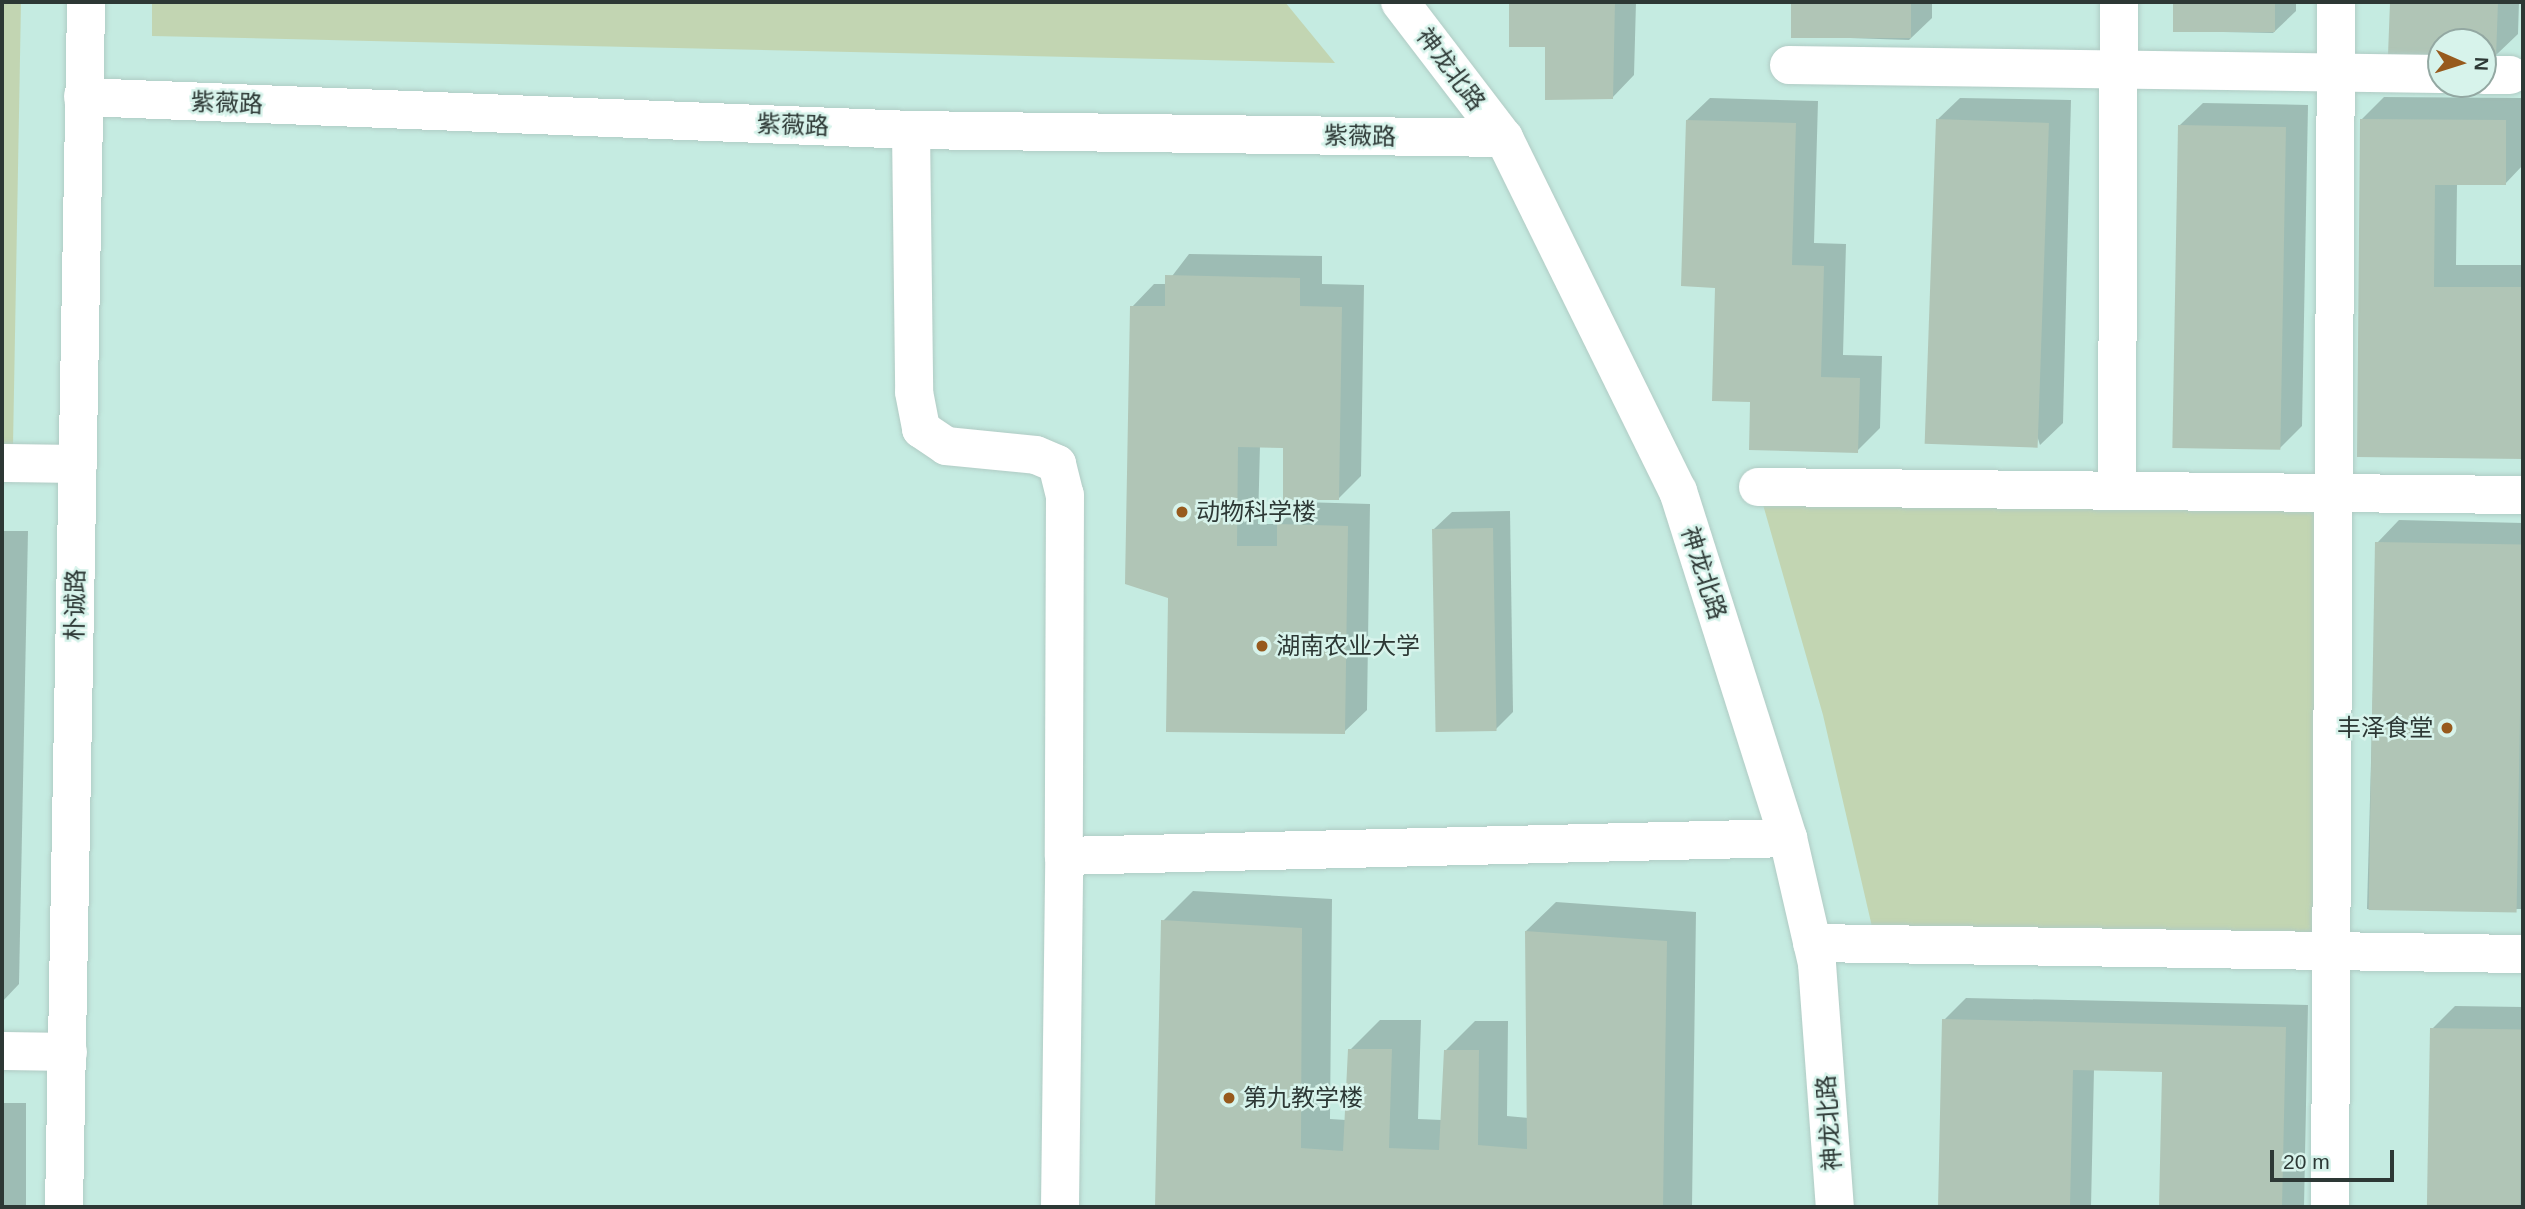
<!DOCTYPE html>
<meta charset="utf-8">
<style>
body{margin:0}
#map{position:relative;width:2525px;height:1209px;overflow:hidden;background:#d7f3eb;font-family:Helvetica,"Noto Sans SC",sans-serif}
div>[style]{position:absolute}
.built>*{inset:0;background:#c5ebe1}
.green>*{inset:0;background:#c2d5b2}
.shadow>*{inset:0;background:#0003;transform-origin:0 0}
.building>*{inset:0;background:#b0c5b6;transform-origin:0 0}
.roads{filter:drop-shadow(0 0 2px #b0cbc4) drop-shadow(0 0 2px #b0cbc4)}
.street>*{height:38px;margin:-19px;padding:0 19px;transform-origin:19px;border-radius:19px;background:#fff}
.dots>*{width:19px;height:19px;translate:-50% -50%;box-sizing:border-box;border:4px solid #d7f3eb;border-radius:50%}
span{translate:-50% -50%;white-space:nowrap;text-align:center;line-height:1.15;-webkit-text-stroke:5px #d7f3eb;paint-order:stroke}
.street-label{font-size:24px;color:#2d3835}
.poi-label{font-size:24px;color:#2d3835}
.left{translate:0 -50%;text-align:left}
.right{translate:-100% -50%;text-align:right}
.frame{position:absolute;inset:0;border:4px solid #2d3835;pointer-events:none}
.north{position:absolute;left:2427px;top:28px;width:70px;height:70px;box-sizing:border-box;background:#d7f3eb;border:2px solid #93a8a2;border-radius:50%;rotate:93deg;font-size:19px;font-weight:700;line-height:28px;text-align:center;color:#2d3835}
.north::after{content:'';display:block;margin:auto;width:24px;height:32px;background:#975a1d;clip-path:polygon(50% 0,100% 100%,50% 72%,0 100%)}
.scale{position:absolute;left:2270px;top:1150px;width:124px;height:32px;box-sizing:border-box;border:4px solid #2d3835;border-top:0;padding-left:9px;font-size:21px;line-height:24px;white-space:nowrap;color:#2d3835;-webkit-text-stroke:5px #d7f3eb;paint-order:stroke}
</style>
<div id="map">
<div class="built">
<i style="clip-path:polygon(evenodd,2px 2px,2523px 2px,2523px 1207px,2px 1207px,2px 2px,2441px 42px,2483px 42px,2483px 84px,2441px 84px,2441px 42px)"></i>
</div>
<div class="green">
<i style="clip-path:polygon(2px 2px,21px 2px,13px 446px,2px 446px)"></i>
<i style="clip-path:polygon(152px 2px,1285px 2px,1335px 63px,152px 36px)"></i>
<i style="clip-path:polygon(1758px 487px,2331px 493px,2327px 954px,1876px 944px,1823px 715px)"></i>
</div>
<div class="shadow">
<i style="clip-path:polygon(1511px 2px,1636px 2px,1634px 75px,1612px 98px,1547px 46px,1511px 46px)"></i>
<i style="clip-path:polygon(1793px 2px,1932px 2px,1932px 18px,1909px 40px,1791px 36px)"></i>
<i style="clip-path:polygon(2175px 2px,2296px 2px,2296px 11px,2273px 33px,2174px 31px)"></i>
<i style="clip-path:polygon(2391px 2px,2519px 2px,2518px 34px,2495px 56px,2483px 56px,2483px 42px,2441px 42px,2441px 54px,2390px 53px)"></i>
<i style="clip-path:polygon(2384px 97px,2523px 98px,2523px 165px,2505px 184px,2457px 184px,2456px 265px,2523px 265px,2523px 457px,2359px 455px,2361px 120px)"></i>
<i style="clip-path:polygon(1710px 98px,1818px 101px,1814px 243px,1846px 244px,1843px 355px,1882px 356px,1880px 428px,1857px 451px,1752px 401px,1717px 286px,1687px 120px)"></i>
<i style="clip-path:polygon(1960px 98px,2071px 100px,2063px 423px,2040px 445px,1937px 120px)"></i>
<i style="clip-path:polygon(2203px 103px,2308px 105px,2302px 426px,2279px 449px,2180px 125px)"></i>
<i style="clip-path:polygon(1189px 254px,1322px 256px,1322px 284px,1364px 285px,1361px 476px,1338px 499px,1285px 446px,1260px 446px,1258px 524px,1280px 524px,1301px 502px,1370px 504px,1367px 710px,1344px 732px,1170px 597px,1132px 307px,1154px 284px,1166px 284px)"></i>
<i style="clip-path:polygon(1510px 511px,1513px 712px,1496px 729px,1434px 529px,1452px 512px)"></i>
<i style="clip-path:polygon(2399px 520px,2523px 523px,2523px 909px,2367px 909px,2377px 543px)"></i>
<i style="clip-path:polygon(2px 531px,28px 531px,19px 984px,2px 1002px)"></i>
<i style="clip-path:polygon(1193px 891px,1332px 899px,1330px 1119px,1346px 1120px,1350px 1050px,1380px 1020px,1421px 1020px,1418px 1119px,1442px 1120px,1445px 1051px,1475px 1021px,1508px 1021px,1507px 1116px,1528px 1118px,1526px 931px,1556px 902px,1696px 912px,1692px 1207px,1156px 1207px,1163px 921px)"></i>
<i style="clip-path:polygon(1966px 998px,2308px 1005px,2304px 1207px,2161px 1207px,2164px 1070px,2094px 1069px,2091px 1207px,1939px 1207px,1944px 1020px)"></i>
<i style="clip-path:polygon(2455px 1006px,2523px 1007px,2523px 1207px,2429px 1207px,2432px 1029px)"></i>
<i style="left:2px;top:1103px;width:24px;height:104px"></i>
</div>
<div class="building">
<i style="clip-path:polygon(1509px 2px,1615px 2px,1613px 99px,1545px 100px,1545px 47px,1509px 47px)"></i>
<i style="left:1791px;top:2px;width:120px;height:36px"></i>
<i style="left:2173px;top:2px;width:102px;height:30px"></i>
<i style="clip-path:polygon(2390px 2px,2498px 2px,2496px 58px,2483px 57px,2483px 42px,2441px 42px,2441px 56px,2388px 55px)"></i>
<i style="left:1936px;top:119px;width:113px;height:325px;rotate:2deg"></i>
<i style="clip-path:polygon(2360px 119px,2506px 120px,2506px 185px,2435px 185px,2434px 287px,2523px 287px,2523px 459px,2357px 457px)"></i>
<i style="clip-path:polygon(1686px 120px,1796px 123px,1792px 265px,1824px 266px,1821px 377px,1860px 378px,1858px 453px,1749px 450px,1750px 402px,1712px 401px,1715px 288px,1681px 286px)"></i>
<i style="left:2178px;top:125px;width:108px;height:323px;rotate:1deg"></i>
<i style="clip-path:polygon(1165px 275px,1300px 278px,1300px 306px,1342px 307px,1339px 500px,1283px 500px,1283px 448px,1238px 447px,1237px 546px,1277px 546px,1277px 524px,1348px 526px,1345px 734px,1166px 732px,1168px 598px,1125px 584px,1130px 306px,1165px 306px)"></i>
<i style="left:1493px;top:528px;width:203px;height:61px;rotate:89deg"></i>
<i style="left:2375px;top:542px;width:148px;height:368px;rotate:1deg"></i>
<i style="clip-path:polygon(1161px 920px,1302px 928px,1301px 1148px,1343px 1151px,1348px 1049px,1392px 1049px,1389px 1148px,1439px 1150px,1444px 1050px,1479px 1050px,1478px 1145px,1527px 1149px,1525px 931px,1667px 941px,1663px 1207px,1155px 1207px)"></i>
<i style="clip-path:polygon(1942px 1019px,2286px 1027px,2282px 1207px,2159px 1207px,2162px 1072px,2073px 1070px,2070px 1207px,1938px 1207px)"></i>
<i style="left:2430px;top:1028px;width:93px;height:179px;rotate:1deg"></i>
</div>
<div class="roads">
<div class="street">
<i style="left:1400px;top:2px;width:171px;rotate:52.6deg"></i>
<i style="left:1504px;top:138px;width:394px;rotate:63.8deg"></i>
<i style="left:1678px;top:491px;width:364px;rotate:72.4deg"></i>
<i style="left:1788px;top:838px;width:129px;rotate:77deg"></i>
<i style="left:1817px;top:964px;width:244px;rotate:85.8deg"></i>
<i style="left:1789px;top:65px;width:652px;rotate:0.79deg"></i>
<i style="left:2483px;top:75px;width:27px"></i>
<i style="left:83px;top:97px;width:829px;rotate:2.28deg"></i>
<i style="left:911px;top:130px;width:593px;rotate:0.77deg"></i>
<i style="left:911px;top:130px;width:262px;rotate:89.3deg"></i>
<i style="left:914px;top:392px;width:38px;rotate:79deg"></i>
<i style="left:921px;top:429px;width:30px;rotate:34deg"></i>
<i style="left:946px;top:446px;width:90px;rotate:5.7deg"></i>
<i style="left:1036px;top:455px;width:23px;rotate:23deg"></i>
<i style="left:1057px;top:464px;width:32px;rotate:76deg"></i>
<i style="left:1065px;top:495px;width:361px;rotate:90.2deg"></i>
<i style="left:2px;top:463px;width:76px;rotate:0.8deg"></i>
<i style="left:1758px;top:487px;width:765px;rotate:0.6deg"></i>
<i style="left:2117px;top:491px;width:489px;rotate:-89.8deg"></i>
<i style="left:1812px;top:943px;width:711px;rotate:0.89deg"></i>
<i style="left:2px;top:1051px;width:66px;rotate:0.9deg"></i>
<i style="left:64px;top:1207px;width:1205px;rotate:-88.95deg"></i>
<i style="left:1060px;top:1207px;width:351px;rotate:-89.3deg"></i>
<i style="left:1064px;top:856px;width:724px;rotate:-1.42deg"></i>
<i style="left:2330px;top:1207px;width:1205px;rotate:-89.71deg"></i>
</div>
</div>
<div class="dots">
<i style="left:1182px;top:512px;background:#975a1d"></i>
<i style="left:1262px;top:646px;background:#975a1d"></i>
<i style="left:2447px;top:728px;background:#975a1d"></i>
<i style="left:1229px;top:1098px;background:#975a1d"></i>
</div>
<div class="street-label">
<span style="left:1451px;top:69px;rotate:53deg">神龙北路</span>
<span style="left:227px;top:103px;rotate:2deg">紫薇路</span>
<span style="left:793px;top:125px;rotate:2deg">紫薇路</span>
<span style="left:1360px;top:136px;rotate:1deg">紫薇路</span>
<span style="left:1704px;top:573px;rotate:72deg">神龙北路</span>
<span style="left:75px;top:605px;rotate:-89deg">朴诚路</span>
<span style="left:1829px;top:1123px;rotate:-94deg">神龙北路</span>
</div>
<div class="poi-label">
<span class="left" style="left:1196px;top:512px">动物科学楼</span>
<span class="left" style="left:1276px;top:646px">湖南农业大学</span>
<span class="right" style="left:2433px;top:728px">丰泽食堂</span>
<span class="left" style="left:1243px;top:1098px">第九教学楼</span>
</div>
<div class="frame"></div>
<div class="north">N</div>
<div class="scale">20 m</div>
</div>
